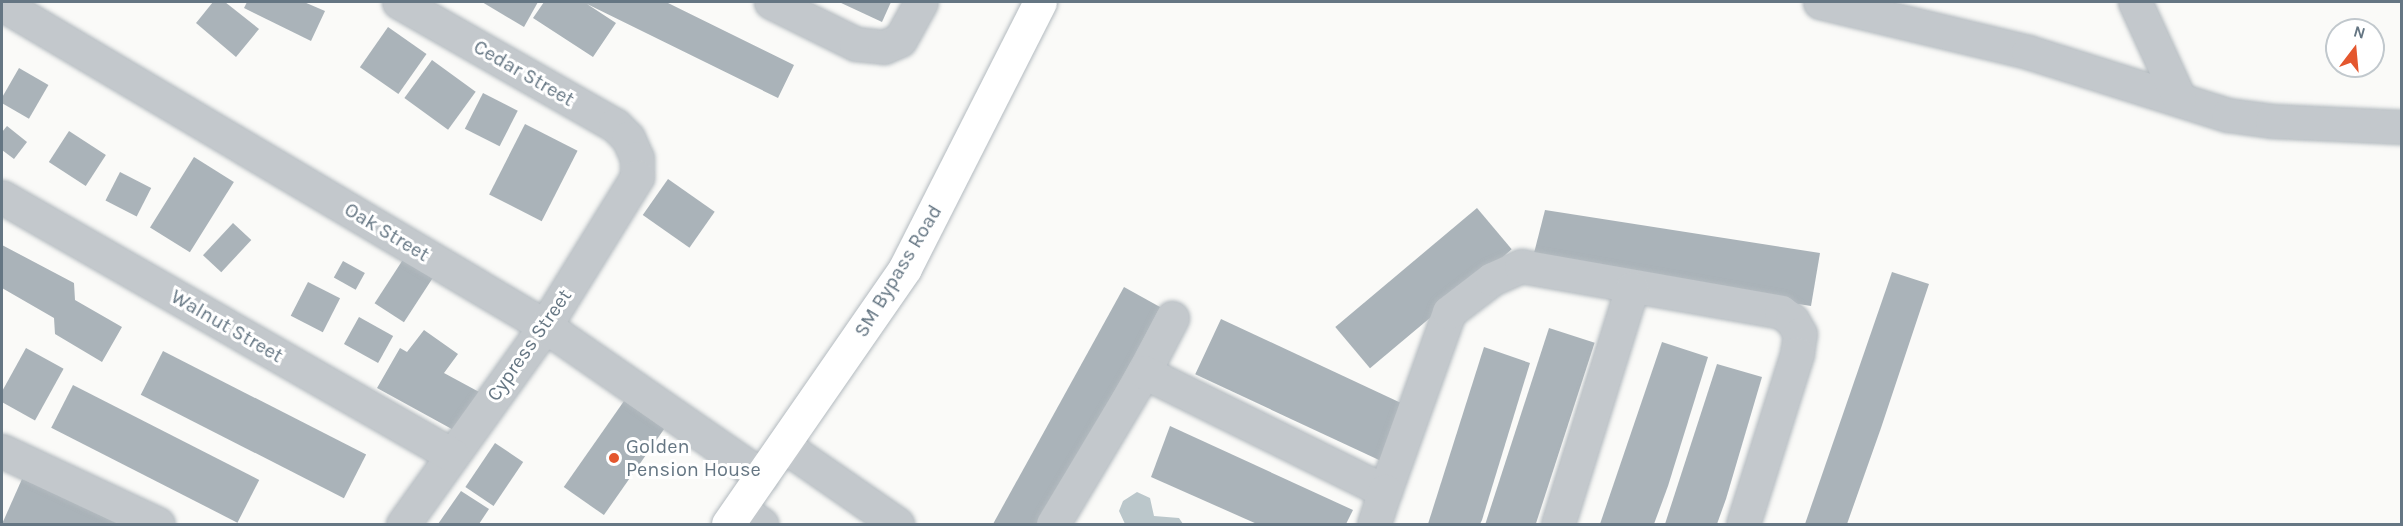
<!DOCTYPE html>
<style>
body{margin:0}
#map{position:relative;width:2403px;height:526px;overflow:hidden;background:#fafaf8;font-family:Karla,sans-serif}
div>[style]{position:absolute}
.water>*{inset:0;background:#bbc7cb}
.building>*{inset:0;background:#aab3b9;transform-origin:0 0}
.roads{filter:drop-shadow(0 0 2px #b3babf) drop-shadow(0 0 2px #b3babf)}
.street>*{height:33px;margin:-16.5px;padding:0 16.5px;transform-origin:16.5px;border-radius:16.5px;background:#c3c8cc}
.secondary>*{height:33px;margin:-16.5px;padding:0 16.5px;transform-origin:16.5px;border-radius:16.5px;background:#fff}
.dots>*{width:16px;height:16px;translate:-50% -50%;box-sizing:border-box;border:3px solid #fff;border-radius:50%}
span{translate:-50% -50%;white-space:nowrap;text-align:center;line-height:1.15;-webkit-text-stroke:6px #fff;paint-order:stroke}
.street-label{font-size:20px;color:#657683}
.poi-label{font-size:20px;color:#657683}
.left{translate:0 -50%;text-align:left}
.frame{position:absolute;inset:0;border:3px solid #657683;pointer-events:none}
.north{position:absolute;left:2325px;top:18px;width:60px;height:60px;box-sizing:border-box;background:#fff;border:2px solid #c1c8cd;border-radius:50%;rotate:16deg;font-size:16px;font-weight:700;line-height:24px;text-align:center;color:#657683}
.north::after{content:'';display:block;margin:auto;width:21px;height:27px;background:#e4572e;clip-path:polygon(50% 0,100% 100%,50% 72%,0 100%)}
</style>
<div id="map">
<div class="water">
<i style="clip-path:polygon(1137px 492px,1150px 498px,1154px 516px,1179px 518px,1183px 524px,1125px 524px,1119px 511px,1123px 501px)"></i>
</div>
<div class="building">
<i style="clip-path:polygon(213px 2px,225px 2px,259px 29px,236px 57px,196px 23px)"></i>
<i style="clip-path:polygon(247px 2px,304px 2px,325px 11px,311px 41px,244px 8px)"></i>
<i style="clip-path:polygon(482px 2px,538px 2px,524px 27px)"></i>
<i style="clip-path:polygon(544px 2px,666px 2px,794px 65px,778px 98px,587px 4px,616px 23px,593px 57px,533px 18px)"></i>
<i style="clip-path:polygon(839px 2px,891px 2px,882px 22px)"></i>
<i style="left:388px;top:27px;width:47px;height:49px;rotate:35deg"></i>
<i style="left:432px;top:60px;width:54px;height:47px;rotate:36deg"></i>
<i style="left:19px;top:68px;width:34px;height:39px;rotate:30deg"></i>
<i style="left:483px;top:93px;width:39px;height:40px;rotate:27deg"></i>
<i style="left:525px;top:124px;width:59px;height:79px;rotate:27deg"></i>
<i style="clip-path:polygon(7px 126px,27px 142px,14px 159px,2px 150px,2px 132px)"></i>
<i style="left:69px;top:131px;width:44px;height:37px;rotate:33deg"></i>
<i style="left:194px;top:157px;width:47px;height:83px;rotate:32deg"></i>
<i style="left:120px;top:172px;width:35px;height:32px;rotate:27deg"></i>
<i style="left:668px;top:179px;width:57px;height:44px;rotate:35deg"></i>
<i style="left:1477px;top:208px;width:54px;height:185px;rotate:50deg"></i>
<i style="clip-path:polygon(1545px 210px,1820px 253px,1811px 306px,1592px 271px,1533px 257px)"></i>
<i style="left:233px;top:223px;width:25px;height:44px;rotate:43deg"></i>
<i style="clip-path:polygon(2px 245px,74px 283px,75px 300px,122px 327px,102px 362px,55px 334px,54px 318px,2px 288px)"></i>
<i style="left:404px;top:258px;width:35px;height:54px;rotate:33deg"></i>
<i style="left:343px;top:261px;width:25px;height:19px;rotate:29deg"></i>
<i style="clip-path:polygon(1892px 272px,1929px 284px,1881px 428px,1847px 524px,1805px 524px)"></i>
<i style="left:308px;top:282px;width:36px;height:38px;rotate:27deg"></i>
<i style="clip-path:polygon(1124px 287px,1160px 307px,1134px 356px,1040px 524px,993px 524px)"></i>
<i style="left:359px;top:317px;width:39px;height:31px;rotate:29deg"></i>
<i style="left:1221px;top:319px;width:204px;height:61px;rotate:25deg"></i>
<i style="left:1549px;top:328px;width:48px;height:205px;rotate:18deg"></i>
<i style="clip-path:polygon(424px 330px,458px 354px,444px 373px,481px 393px,459px 433px,377px 388px,400px 348px,407px 352px)"></i>
<i style="clip-path:polygon(1662px 342px,1708px 357px,1668px 486px,1654px 524px,1600px 524px)"></i>
<i style="clip-path:polygon(1484px 347px,1530px 363px,1482px 520px,1480px 524px,1428px 524px)"></i>
<i style="left:26px;top:348px;width:43px;height:59px;rotate:29deg"></i>
<i style="left:163px;top:351px;width:228px;height:49px;rotate:27deg"></i>
<i style="clip-path:polygon(1717px 364px,1762px 377px,1726px 499px,1717px 524px,1665px 524px)"></i>
<i style="left:73px;top:385px;width:209px;height:48px;rotate:27deg"></i>
<i style="left:624px;top:401px;width:49px;height:105px;rotate:35deg"></i>
<i style="clip-path:polygon(1170px 426px,1353px 510px,1346px 524px,1257px 524px,1151px 477px)"></i>
<i style="left:495px;top:443px;width:34px;height:53px;rotate:34deg"></i>
<i style="clip-path:polygon(22px 479px,129px 524px,2px 524px)"></i>
<i style="clip-path:polygon(461px 491px,489px 509px,479px 524px,438px 524px)"></i>
</div>
<div class="roads">
<div class="street">
<i style="left:399px;top:2px;width:249px;rotate:29.7deg"></i>
<i style="left:615px;top:125px;width:18px;rotate:45deg"></i>
<i style="left:628px;top:138px;width:22px;rotate:66deg"></i>
<i style="left:637px;top:158px;width:19px;rotate:90deg"></i>
<i style="left:637px;top:177px;width:175px;rotate:121.7deg"></i>
<i style="left:545px;top:326px;width:244px;rotate:125.6deg"></i>
<i style="left:771px;top:2px;width:95px;rotate:26.3deg"></i>
<i style="left:856px;top:44px;width:28px;rotate:6deg"></i>
<i style="left:884px;top:47px;width:17px;rotate:-24deg"></i>
<i style="left:900px;top:40px;width:43px;rotate:-61.1deg"></i>
<i style="left:1820px;top:2px;width:214px;rotate:13.5deg"></i>
<i style="left:2028px;top:52px;width:210px;rotate:17.5deg"></i>
<i style="left:2228px;top:115px;width:44px;rotate:7.8deg"></i>
<i style="left:2272px;top:121px;width:130px;rotate:2.6deg"></i>
<i style="left:2135px;top:2px;width:106px;rotate:65.4deg"></i>
<i style="left:2px;top:4px;width:631px;rotate:30.67deg"></i>
<i style="left:545px;top:326px;width:264px;rotate:34.7deg"></i>
<i style="left:2px;top:197px;width:519px;rotate:29.83deg"></i>
<i style="left:1144px;top:372px;width:61px;rotate:-62.6deg"></i>
<i style="left:783px;top:445px;width:139px;rotate:34.7deg"></i>
<i style="left:2px;top:451px;width:172px;rotate:25.1deg"></i>
<i style="left:739px;top:509px;width:27px;rotate:34deg"></i>
<i style="left:1053px;top:524px;width:177px;rotate:-59.1deg"></i>
<i style="left:1144px;top:372px;width:269px;rotate:26.3deg"></i>
<i style="left:1385px;top:491px;width:190px;rotate:-70.3deg"></i>
<i style="left:1449px;top:312px;width:54px;rotate:-37.5deg"></i>
<i style="left:1492px;top:279px;width:32px;rotate:-24deg"></i>
<i style="left:1521px;top:266px;width:264px;rotate:10deg"></i>
<i style="left:1781px;top:312px;width:14px;rotate:36deg"></i>
<i style="left:1792px;top:320px;width:16px;rotate:60deg"></i>
<i style="left:1800px;top:334px;width:20px;rotate:99deg"></i>
<i style="left:1797px;top:354px;width:178px;rotate:107.6deg"></i>
<i style="left:1374px;top:524px;width:35px;rotate:-72deg"></i>
<i style="left:1558px;top:524px;width:247px;rotate:-72.6deg"></i>
</div>
<div class="secondary">
<i style="left:728px;top:524px;width:311px;rotate:-55.3deg"></i>
<i style="left:905px;top:268px;width:298px;rotate:-63.1deg"></i>
</div>
</div>
<div class="dots">
<i style="left:614px;top:458px;background:#e4572e"></i>
</div>
<div class="street-label">
<span style="left:524px;top:73px;rotate:30deg">Cedar Street</span>
<span style="left:387px;top:232px;rotate:31deg">Oak Street</span>
<span style="left:898px;top:271px;rotate:-59deg">SM Bypass Road</span>
<span style="left:227px;top:326px;rotate:30deg">Walnut Street</span>
<span style="left:529px;top:345px;rotate:-55deg">Cypress Street</span>
</div>
<div class="poi-label">
<span class="left" style="left:626px;top:458px">Golden<br>Pension House</span>
</div>
<div class="frame"></div>
<div class="north">N</div>
</div>
